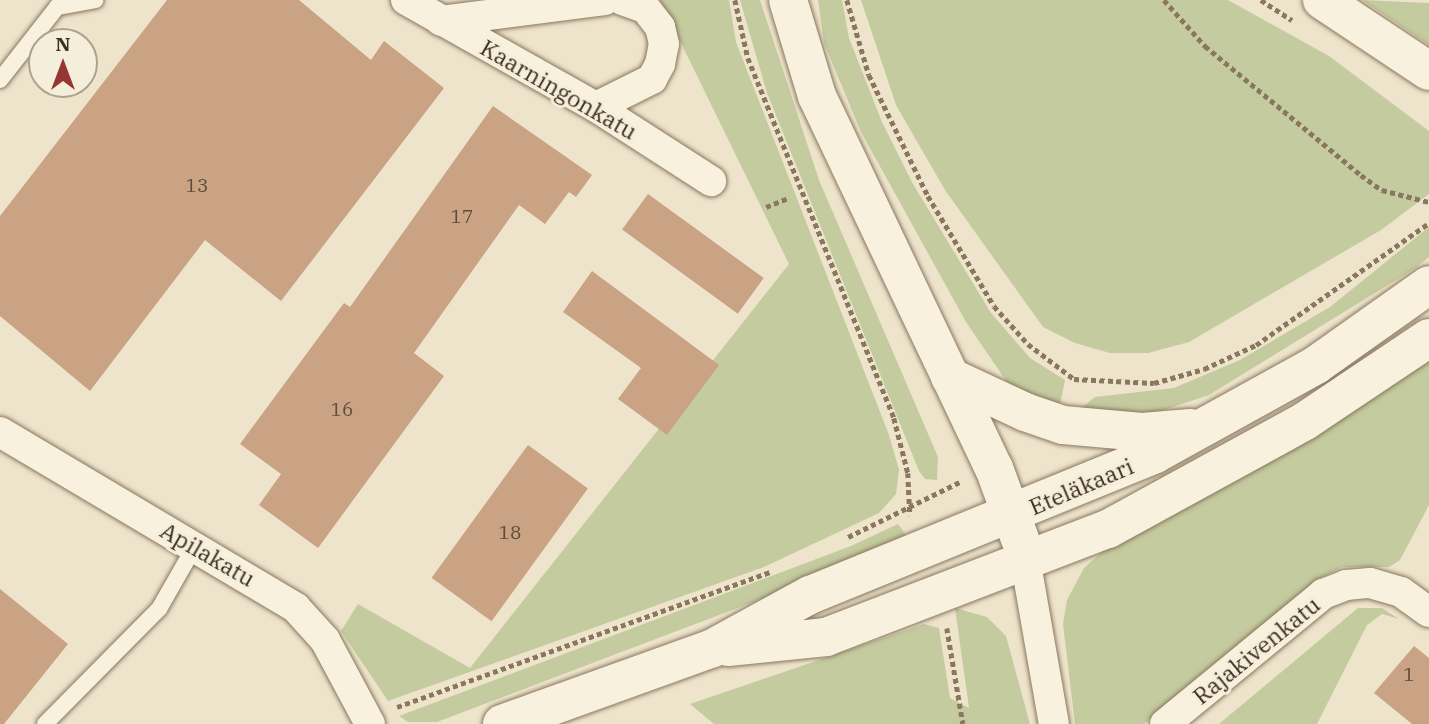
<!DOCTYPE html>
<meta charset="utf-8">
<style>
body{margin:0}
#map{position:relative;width:1429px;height:724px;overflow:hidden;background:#ede4cb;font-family:"IBM Plex Serif",serif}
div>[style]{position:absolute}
.green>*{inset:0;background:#c4cb9f}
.building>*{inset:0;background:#c9a383;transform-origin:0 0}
.path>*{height:4.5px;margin-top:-2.25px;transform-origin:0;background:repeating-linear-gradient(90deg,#89775f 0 5px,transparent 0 8.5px)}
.roads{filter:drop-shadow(0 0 2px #89775f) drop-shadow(0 0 2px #89775f)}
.service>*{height:16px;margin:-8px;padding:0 8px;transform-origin:8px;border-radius:8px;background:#f8f1de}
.minor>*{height:30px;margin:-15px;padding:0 15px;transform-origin:15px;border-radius:15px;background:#f8f1de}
.secondary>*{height:38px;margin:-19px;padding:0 19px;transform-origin:19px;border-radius:19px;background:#f8f1de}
span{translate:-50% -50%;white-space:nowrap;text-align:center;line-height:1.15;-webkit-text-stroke:6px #f5eeda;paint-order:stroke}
.number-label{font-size:19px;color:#5e4c3a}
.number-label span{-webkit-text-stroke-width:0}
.street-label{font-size:23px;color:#3b2f22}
.north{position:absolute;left:28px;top:28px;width:70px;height:70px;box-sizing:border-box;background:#f5eeda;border:2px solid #aba290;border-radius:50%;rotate:0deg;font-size:19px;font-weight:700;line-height:28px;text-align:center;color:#3b2f22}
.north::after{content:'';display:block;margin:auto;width:24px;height:32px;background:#963632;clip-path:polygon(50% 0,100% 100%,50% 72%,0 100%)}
</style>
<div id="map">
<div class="green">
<i style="clip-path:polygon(660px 0,729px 0,736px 42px,889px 435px,899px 470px,896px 494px,879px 513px,764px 567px,388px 701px,341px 631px,358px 604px,470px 668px,789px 264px)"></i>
<i style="clip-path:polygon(740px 0,760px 0,819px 180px,938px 457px,937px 480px,925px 479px,919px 471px,767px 93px)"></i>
<i style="clip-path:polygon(818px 0,842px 0,849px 38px,882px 122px,913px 184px,991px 313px,1030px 358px,1065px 380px,1059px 410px,1009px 385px,966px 322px,861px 132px,824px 43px)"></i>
<i style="clip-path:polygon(861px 0,1228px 0,1329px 56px,1429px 131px,1429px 194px,1381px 230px,1189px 342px,1148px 353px,1110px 353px,1075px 343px,1043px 327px,945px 190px,896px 105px)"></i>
<i style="clip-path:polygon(1362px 0,1429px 3px,1429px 45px)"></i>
<i style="clip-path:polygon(1429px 227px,1429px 257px,1414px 269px,1209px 395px,1146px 416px,1079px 410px,1095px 397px,1174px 388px,1240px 360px,1330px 307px)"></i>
<i style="clip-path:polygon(1429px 358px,1429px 505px,1400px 560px,1389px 567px,1342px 567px,1316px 580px,1144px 724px,1075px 724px,1063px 624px,1067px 600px,1084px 568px,1104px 550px)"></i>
<i style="clip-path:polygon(898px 524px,908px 538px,864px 560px,437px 722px,408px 722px,399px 716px,851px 546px)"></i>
<i style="clip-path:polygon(955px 608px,987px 617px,1006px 636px,1030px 724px,714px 724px,690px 704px,924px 624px,939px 628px,950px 698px,969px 708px)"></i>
<i style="clip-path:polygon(1358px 608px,1382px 608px,1399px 619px,1382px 614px,1367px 625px,1317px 724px,1219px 724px)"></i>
</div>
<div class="building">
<i style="clip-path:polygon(167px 0,299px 0,371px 60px,384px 41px,444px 88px,281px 301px,205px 240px,90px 391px,0 316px,0 216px)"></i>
<i style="clip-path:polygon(493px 106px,592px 175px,576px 197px,569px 192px,545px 224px,519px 205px,414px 353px,444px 376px,318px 548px,259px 505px,281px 474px,240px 444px,344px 303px,350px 307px)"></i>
<i style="left:648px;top:194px;width:143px;height:44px;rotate:36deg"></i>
<i style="clip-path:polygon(592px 271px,719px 365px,667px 435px,618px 399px,641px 368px,563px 312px)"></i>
<i style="left:528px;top:445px;width:74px;height:164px;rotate:36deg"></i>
<i style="clip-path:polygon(0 589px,68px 644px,4px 724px,0 724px)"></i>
<i style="clip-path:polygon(1414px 646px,1429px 658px,1429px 724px,1412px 724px,1374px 693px)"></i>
</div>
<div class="path">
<i style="left:735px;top:0;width:59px;rotate:77.4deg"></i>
<i style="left:748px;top:58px;width:388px;rotate:67.9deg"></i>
<i style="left:894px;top:418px;width:57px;rotate:75.7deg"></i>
<i style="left:908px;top:473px;width:43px;rotate:87.3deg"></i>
<i style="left:847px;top:0;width:78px;rotate:73.7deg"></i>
<i style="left:869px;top:75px;width:135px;rotate:64deg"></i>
<i style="left:928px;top:196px;width:128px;rotate:59deg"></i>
<i style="left:994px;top:306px;width:51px;rotate:48.2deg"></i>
<i style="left:1028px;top:344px;width:58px;rotate:37.3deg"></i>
<i style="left:1074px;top:379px;width:80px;rotate:2.9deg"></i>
<i style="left:1154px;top:383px;width:52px;rotate:-15.6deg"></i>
<i style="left:1204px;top:369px;width:57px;rotate:-24.8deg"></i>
<i style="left:1256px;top:345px;width:212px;rotate:-35.2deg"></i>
<i style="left:1164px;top:0;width:62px;rotate:48.3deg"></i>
<i style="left:1205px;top:46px;width:202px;rotate:39.6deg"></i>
<i style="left:1361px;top:175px;width:26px;rotate:36deg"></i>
<i style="left:1382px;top:190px;width:49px;rotate:14.3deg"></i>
<i style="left:1261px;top:0;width:37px;rotate:33deg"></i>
<i style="left:766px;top:207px;width:24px;rotate:-22deg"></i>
<i style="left:848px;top:537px;width:125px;rotate:-26.2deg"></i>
<i style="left:947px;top:628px;width:97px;rotate:80.5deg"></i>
<i style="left:397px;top:707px;width:397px;rotate:-19.9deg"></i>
</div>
<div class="roads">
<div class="service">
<i style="left:0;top:80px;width:93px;rotate:-52deg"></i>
<i style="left:57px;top:7px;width:39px;rotate:-10deg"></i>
<i style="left:45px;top:724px;width:162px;rotate:-45.3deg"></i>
<i style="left:159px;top:609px;width:73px;rotate:-60.3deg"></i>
</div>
<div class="minor">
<i style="left:406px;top:0;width:218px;rotate:29.4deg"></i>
<i style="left:596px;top:107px;width:137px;rotate:32.8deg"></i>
<i style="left:441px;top:21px;width:165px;rotate:-7.3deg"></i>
<i style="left:596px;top:107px;width:63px;rotate:-26.6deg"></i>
<i style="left:652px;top:79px;width:17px;rotate:-62deg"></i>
<i style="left:660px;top:64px;width:20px;rotate:-79deg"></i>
<i style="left:664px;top:44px;width:17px;rotate:-103deg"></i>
<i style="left:660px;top:27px;width:24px;rotate:-128deg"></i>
<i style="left:645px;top:8px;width:24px;rotate:-161deg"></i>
<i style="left:0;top:432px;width:344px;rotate:30.7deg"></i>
<i style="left:296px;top:608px;width:43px;rotate:47.8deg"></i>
<i style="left:325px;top:640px;width:95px;rotate:61.8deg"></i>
<i style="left:1026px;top:564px;width:162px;rotate:80.1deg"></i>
<i style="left:1165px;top:724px;width:205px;rotate:-39.4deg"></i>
<i style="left:1323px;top:594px;width:25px;rotate:-21deg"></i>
<i style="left:1346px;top:585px;width:24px;rotate:-5deg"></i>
<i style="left:1370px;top:583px;width:32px;rotate:16deg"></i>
<i style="left:1401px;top:592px;width:34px;rotate:36deg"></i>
</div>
<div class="secondary">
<i style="left:788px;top:0;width:100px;rotate:73.2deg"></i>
<i style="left:817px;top:96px;width:412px;rotate:64.6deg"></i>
<i style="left:994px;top:468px;width:76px;rotate:69.9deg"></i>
<i style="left:1322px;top:0;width:128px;rotate:33.6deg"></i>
<i style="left:950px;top:377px;width:83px;rotate:25deg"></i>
<i style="left:1025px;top:412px;width:40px;rotate:18.9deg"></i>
<i style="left:1063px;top:425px;width:79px;rotate:5.1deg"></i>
<i style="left:1142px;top:432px;width:49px;rotate:-4.7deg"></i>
<i style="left:728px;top:647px;width:99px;rotate:-5.8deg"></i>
<i style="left:826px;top:637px;width:302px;rotate:-21deg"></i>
<i style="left:1108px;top:529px;width:225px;rotate:-28.7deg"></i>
<i style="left:1305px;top:421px;width:149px;rotate:-33.8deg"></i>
<i style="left:502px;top:724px;width:224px;rotate:-19.8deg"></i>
<i style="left:713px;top:648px;width:111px;rotate:-28.7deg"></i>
<i style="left:810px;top:595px;width:373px;rotate:-22.2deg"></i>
<i style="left:1155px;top:454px;width:184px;rotate:-28.9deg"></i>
<i style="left:1316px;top:365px;width:138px;rotate:-35.3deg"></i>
</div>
</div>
<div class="number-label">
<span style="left:197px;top:186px">13</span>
<span style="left:462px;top:217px">17</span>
<span style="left:342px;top:410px">16</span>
<span style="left:510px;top:533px">18</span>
<span style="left:1409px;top:675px">1</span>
</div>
<div class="street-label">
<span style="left:559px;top:89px;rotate:30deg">Kaarningonkatu</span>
<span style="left:1081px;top:486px;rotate:-23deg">Eteläkaari</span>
<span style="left:208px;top:554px;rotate:30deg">Apilakatu</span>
<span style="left:1256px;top:650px;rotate:-39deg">Rajakivenkatu</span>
</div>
<div class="north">N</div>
</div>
